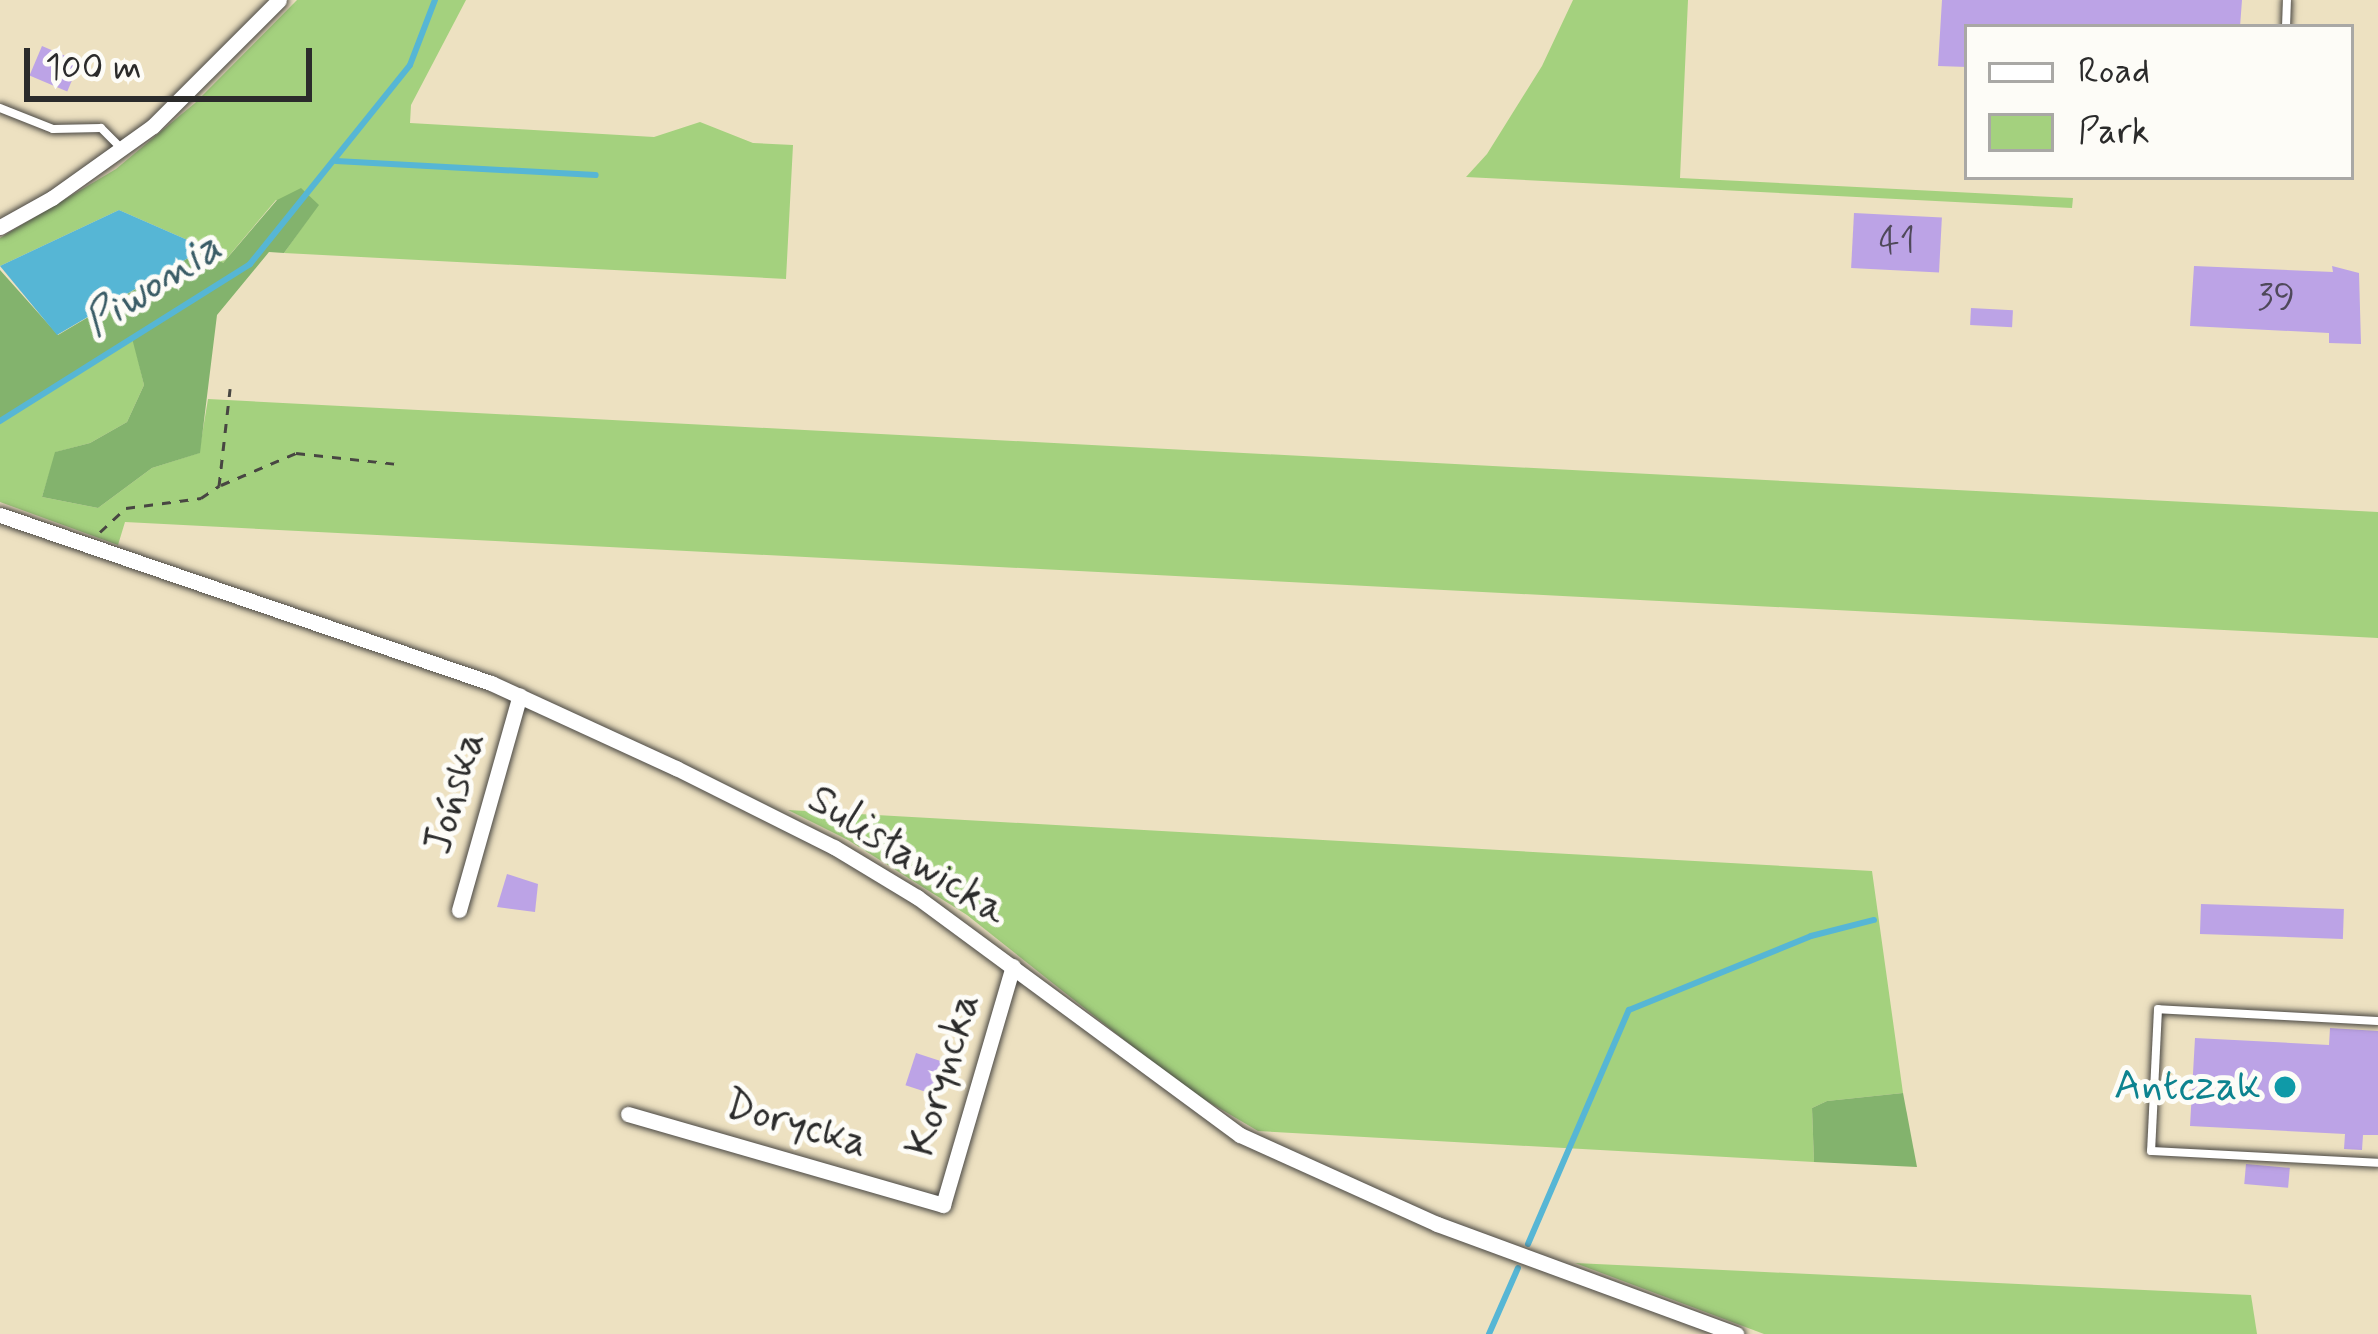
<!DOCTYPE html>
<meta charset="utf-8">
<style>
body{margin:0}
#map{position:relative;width:2378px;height:1334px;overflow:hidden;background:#ede1c1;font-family:Mynerve,sans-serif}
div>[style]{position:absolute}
.green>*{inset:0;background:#a4d17e}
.forest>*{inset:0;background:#83b36d}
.water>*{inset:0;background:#56b6d5}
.stream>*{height:6px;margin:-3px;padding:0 3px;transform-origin:3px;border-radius:3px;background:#56b6d5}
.building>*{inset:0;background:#bca3e6;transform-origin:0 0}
.path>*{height:3px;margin-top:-1.5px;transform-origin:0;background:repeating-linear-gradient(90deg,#484642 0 9px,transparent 0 18px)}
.roads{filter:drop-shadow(0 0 3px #484642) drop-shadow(0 0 3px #484642)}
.lane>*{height:8px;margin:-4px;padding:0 4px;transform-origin:4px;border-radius:4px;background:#fff}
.street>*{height:15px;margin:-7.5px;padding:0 7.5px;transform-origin:7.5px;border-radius:7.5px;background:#fff}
.dots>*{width:33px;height:33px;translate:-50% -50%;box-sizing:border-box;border:6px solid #fdfcf7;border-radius:50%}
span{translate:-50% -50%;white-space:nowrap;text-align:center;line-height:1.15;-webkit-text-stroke:10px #fdfcf7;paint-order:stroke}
.number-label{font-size:36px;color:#4f495a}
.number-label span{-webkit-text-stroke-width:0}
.street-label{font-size:42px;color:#2b2b2b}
.culture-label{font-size:42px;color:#0d838f}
.right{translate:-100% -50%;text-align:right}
.water-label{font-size:45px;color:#3a5c66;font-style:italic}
.legend{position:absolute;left:1964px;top:24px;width:390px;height:156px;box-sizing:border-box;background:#fdfcf7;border:3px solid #a9a8a5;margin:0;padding:15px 21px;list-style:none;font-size:36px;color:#2b2b2b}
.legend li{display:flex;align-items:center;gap:24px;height:60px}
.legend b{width:60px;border:3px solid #a9a8a5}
.scale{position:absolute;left:24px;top:48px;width:288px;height:54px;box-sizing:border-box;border:6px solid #2b2b2b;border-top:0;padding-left:15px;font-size:36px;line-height:42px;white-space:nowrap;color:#2b2b2b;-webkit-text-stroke:9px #fdfcf7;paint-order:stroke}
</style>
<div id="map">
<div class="green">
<i style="clip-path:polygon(297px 0,466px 0,411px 105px,410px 123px,654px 137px,700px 122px,753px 143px,793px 145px,786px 279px,284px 253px,318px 205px,276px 200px,222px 264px,192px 242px,119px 210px,0 266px,0 238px,116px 169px,195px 103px)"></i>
<i style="clip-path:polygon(1573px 0,1688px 0,1680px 178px,2073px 198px,2072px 208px,1466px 177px,1487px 154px,1542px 66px)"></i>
<i style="clip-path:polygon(133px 338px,144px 385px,127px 422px,90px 443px,56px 452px,42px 497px,98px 508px,152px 468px,199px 453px,208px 399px,2378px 512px,2378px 638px,125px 522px,118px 545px,0 502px,0 421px)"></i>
<i style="clip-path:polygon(788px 810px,1872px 871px,1903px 1093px,1827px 1101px,1812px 1108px,1814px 1162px,1258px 1131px,1185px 1088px,967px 915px,848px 840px)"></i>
<i style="clip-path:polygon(1575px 1263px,2251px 1295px,2257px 1334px,1764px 1334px)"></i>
</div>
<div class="forest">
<i style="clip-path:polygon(301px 188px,319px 205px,284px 253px,269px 252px,217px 315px,200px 453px,152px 468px,98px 508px,42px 497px,55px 452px,90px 443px,127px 422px,144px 385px,132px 338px,0 421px,0 270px,58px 335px,200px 251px,223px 263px,277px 200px)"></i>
<i style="clip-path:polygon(1903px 1093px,1917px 1167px,1814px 1162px,1812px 1108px,1827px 1101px)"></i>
</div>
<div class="water">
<i style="clip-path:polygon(119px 210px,192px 242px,200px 251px,57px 335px,0 266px)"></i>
</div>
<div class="stream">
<i style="left:336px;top:161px;width:260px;rotate:3.1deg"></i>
<i style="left:0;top:421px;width:295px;rotate:-32.1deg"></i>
<i style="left:250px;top:264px;width:255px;rotate:-51.2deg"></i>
<i style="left:410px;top:65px;width:70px;rotate:-69deg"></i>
<i style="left:1528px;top:1244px;width:255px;rotate:-66.7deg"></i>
<i style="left:1629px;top:1010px;width:196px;rotate:-22.1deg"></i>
<i style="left:1811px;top:936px;width:65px;rotate:-14.3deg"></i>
<i style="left:1489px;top:1334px;width:72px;rotate:-66.3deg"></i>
</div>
<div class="building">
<i style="clip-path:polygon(1942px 0,2242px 0,2240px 27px,1967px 27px,1967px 67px,1938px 66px)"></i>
<i style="left:42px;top:46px;width:41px;height:32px;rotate:23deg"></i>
<i style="left:1854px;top:213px;width:88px;height:55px;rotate:3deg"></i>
<i style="clip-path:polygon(2194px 266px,2333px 272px,2332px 266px,2359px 273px,2361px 344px,2329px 343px,2329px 333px,2190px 326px)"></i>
<i style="left:1971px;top:308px;width:42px;height:17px;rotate:3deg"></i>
<i style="clip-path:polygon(507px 874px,538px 884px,535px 912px,497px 907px)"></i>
<i style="left:2201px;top:904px;width:143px;height:30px;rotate:2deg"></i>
<i style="clip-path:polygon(2330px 1028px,2378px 1031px,2378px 1135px,2363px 1135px,2362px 1150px,2344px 1149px,2345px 1134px,2190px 1126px,2195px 1038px,2329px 1045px)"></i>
<i style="left:916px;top:1053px;width:29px;height:34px;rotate:18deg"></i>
<i style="left:2246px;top:1164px;width:44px;height:20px;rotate:5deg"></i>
</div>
<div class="path">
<i style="left:221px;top:485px;width:82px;rotate:-23.1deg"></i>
<i style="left:296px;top:453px;width:103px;rotate:6.2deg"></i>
<i style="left:100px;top:532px;width:35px;rotate:-43deg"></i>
<i style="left:126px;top:508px;width:76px;rotate:-7.6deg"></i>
<i style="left:201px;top:498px;width:22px;rotate:-34deg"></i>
<i style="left:219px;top:486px;width:98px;rotate:-83.5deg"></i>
</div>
<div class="roads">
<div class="lane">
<i style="left:2286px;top:27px;width:27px;rotate:-88deg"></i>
<i style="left:0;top:108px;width:57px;rotate:21.6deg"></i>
<i style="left:53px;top:129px;width:48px;rotate:-1.2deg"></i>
<i style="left:101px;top:128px;width:30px;rotate:45deg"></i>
<i style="left:2378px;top:1021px;width:220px;rotate:-176.9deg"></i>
<i style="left:2158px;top:1009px;width:142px;rotate:92.8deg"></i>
<i style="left:2151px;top:1151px;width:227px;rotate:3deg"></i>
</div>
<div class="street">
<i style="left:0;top:227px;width:60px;rotate:-29.1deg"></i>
<i style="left:52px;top:198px;width:124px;rotate:-35.5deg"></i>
<i style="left:153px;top:126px;width:178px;rotate:-45deg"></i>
<i style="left:0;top:515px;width:519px;rotate:18.89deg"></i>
<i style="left:491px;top:683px;width:204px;rotate:24.7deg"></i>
<i style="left:676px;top:768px;width:177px;rotate:26.6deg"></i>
<i style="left:834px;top:847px;width:97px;rotate:31.1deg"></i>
<i style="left:917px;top:897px;width:401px;rotate:36.4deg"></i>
<i style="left:1240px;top:1135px;width:216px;rotate:24.3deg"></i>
<i style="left:1437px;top:1224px;width:319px;rotate:20.2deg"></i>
<i style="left:459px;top:910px;width:223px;rotate:-74.2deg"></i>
<i style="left:628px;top:1114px;width:328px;rotate:16.1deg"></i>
<i style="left:943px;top:1205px;width:249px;rotate:-73.7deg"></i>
</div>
</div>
<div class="dots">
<i style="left:2285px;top:1087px;background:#0f9aa8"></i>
</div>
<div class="number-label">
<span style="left:1897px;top:243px">41</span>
<span style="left:2276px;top:299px">39</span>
</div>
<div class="street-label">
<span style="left:455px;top:793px;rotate:-74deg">Jońska</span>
<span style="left:907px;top:856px;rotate:32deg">Sulisławicka</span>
<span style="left:944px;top:1075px;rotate:-74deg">Koryncka</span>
<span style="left:796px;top:1125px;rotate:16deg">Dorycka</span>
</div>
<div class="culture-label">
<span class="right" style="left:2261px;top:1087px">Antczak</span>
</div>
<div class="water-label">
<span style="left:153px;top:285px;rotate:-33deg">Piwonia</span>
</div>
<ul class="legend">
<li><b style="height:15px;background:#fff"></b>Road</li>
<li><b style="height:33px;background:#a4d17e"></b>Park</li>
</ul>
<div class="scale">100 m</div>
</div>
